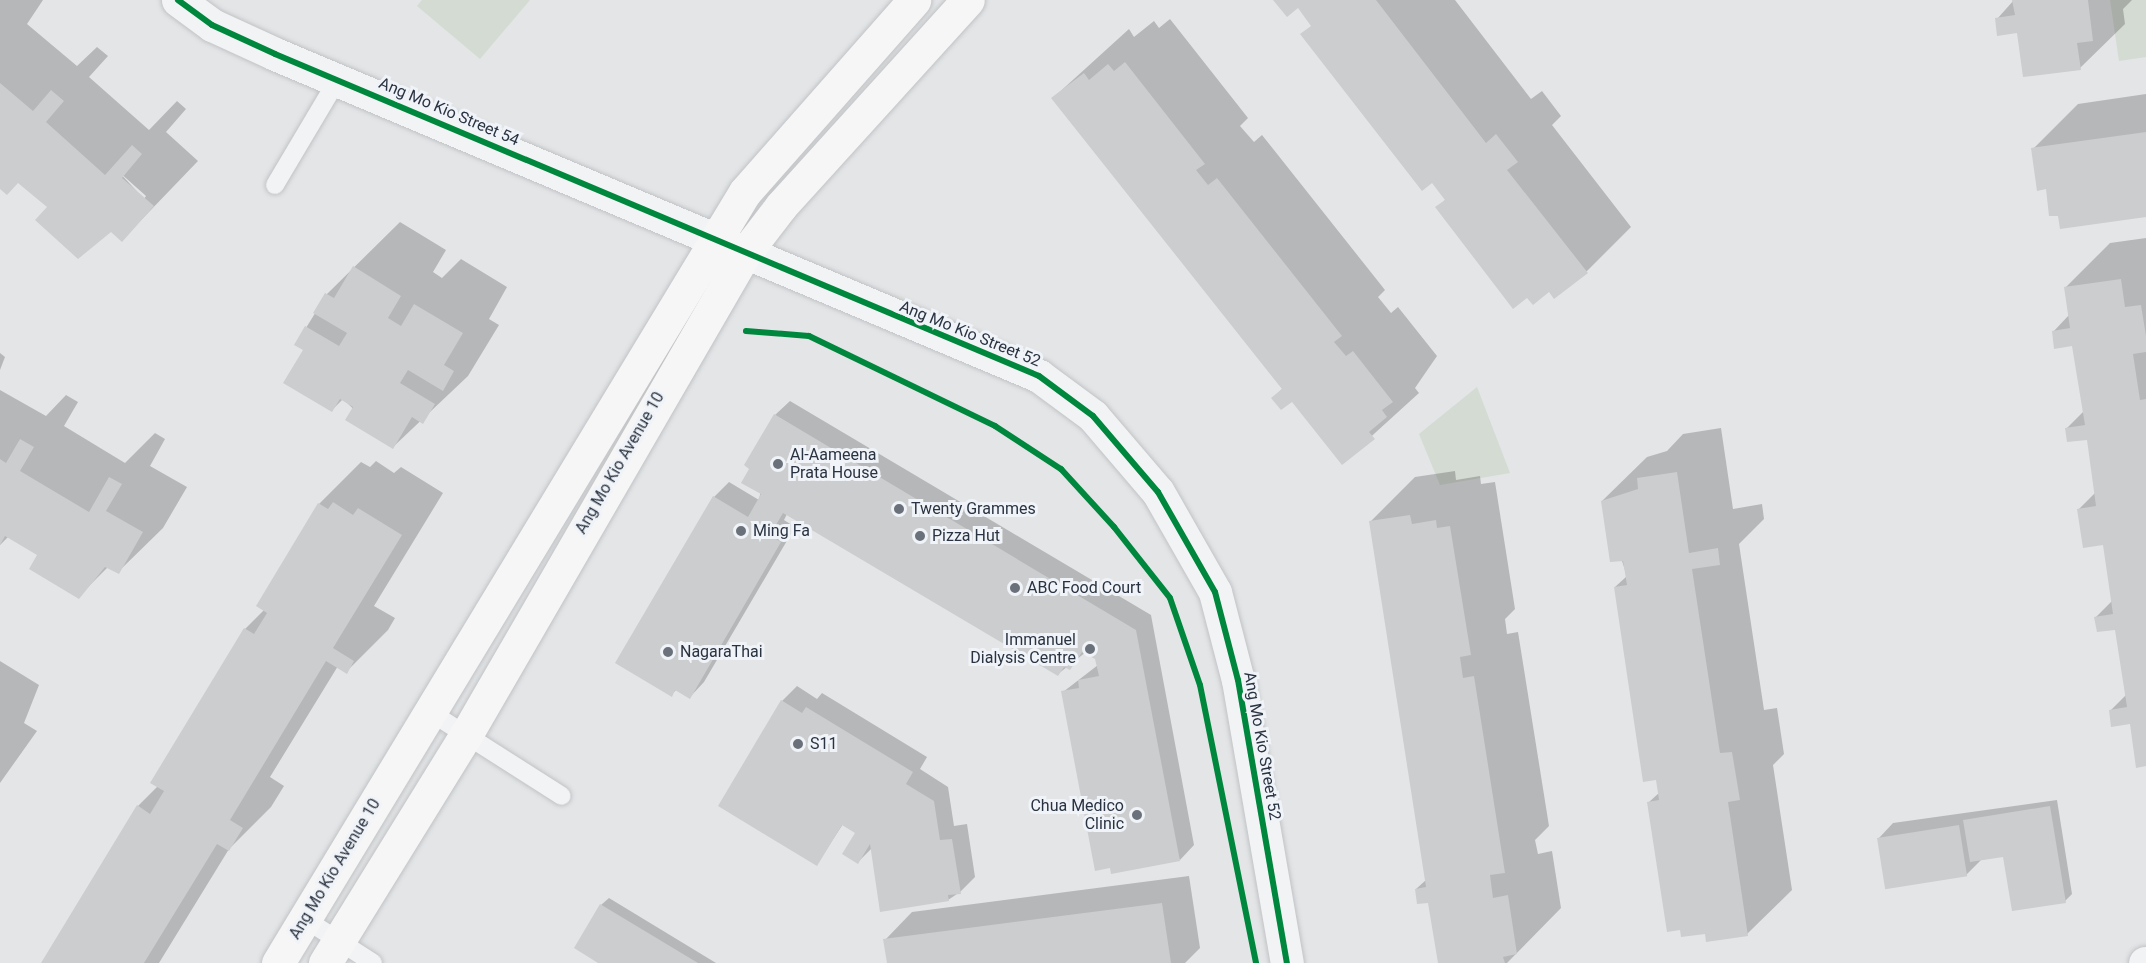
<!DOCTYPE html>
<style>
body{margin:0}
#map{position:relative;width:2146px;height:963px;overflow:hidden;background:#e3e5e7;font-family:Roboto,sans-serif}
div>[style]{position:absolute}
.green>*{inset:0;background:#d4dbd3}
.shadow>*{inset:0;background:#0003}
.building>*{inset:0;background:#cbcdcf;transform-origin:0 0}
.roads{filter:drop-shadow(0 0 2px #c1c3c5) drop-shadow(0 0 2px #c1c3c5)}
.lane>*{height:18px;margin:-9px;padding:0 9px;transform-origin:9px;border-radius:9px;background:#f2f3f4}
.street>*{height:33px;margin:-16.5px;padding:0 16.5px;transform-origin:16.5px;border-radius:16.5px;background:#f2f3f4}
.secondary>*{height:33px;margin:-16.5px;padding:0 16.5px;transform-origin:16.5px;border-radius:16.5px;background:#f6f6f7}
.cycleway>*{height:6px;margin:-3px;padding:0 3px;transform-origin:3px;border-radius:3px;background:#00873e}
.dots>*{width:16px;height:16px;translate:-50% -50%;box-sizing:border-box;border:3px solid #f0f3f7;border-radius:50%}
span{translate:-50% -50%;white-space:nowrap;text-align:center;line-height:1.15;-webkit-text-stroke:6px #f0f3f7;paint-order:stroke}
.street-label{font-size:16px;color:#293341}
.poi-label{font-size:16px;color:#293341}
.left{translate:0 -50%;text-align:left}
.right{translate:-100% -50%;text-align:right}
</style>
<div id="map">
<div class="green">
<i style="clip-path:polygon(422px 0,530px 0,480px 59px,417px 6px)"></i>
<i style="clip-path:polygon(2110px 0,2146px 0,2146px 57px,2119px 61px)"></i>
<i style="clip-path:polygon(1477px 387px,1510px 473px,1440px 485px,1419px 434px)"></i>
</div>
<div class="shadow">
<i style="clip-path:polygon(evenodd,0 0,43px 0,27px 24px,77px 66px,97px 47px,108px 56px,89px 77px,149px 130px,177px 101px,186px 109px,166px 132px,198px 161px,122px 240px,111px 230px,49px 207px,19px 181px,0 187px,0 0,118px 171px,146px 196px,144px 199px,118px 171px)"></i>
<i style="clip-path:polygon(1275px 0,1455px 0,1531px 99px,1542px 91px,1561px 116px,1552px 125px,1631px 227px,1587px 271px,1549px 290px,1437px 208px,1446px 199px,1312px 25px,1298px 6px)"></i>
<i style="clip-path:polygon(2132px 0,2123px 9px,2125px 24px,2080px 68px,1997px 19px,2014px 0)"></i>
<i style="clip-path:polygon(1170px 19px,1248px 118px,1240px 126px,1254px 142px,1262px 135px,1385px 290px,1378px 297px,1391px 313px,1398px 307px,1437px 356px,1415px 388px,1419px 393px,1342px 463px,1292px 400px,1273px 398px,1283px 388px,1053px 98px,1129px 29px,1134px 37px,1154px 21px,1159px 28px)"></i>
<i style="clip-path:polygon(2146px 94px,2146px 216px,2059px 214px,2033px 149px,2078px 104px)"></i>
<i style="clip-path:polygon(400px 222px,446px 250px,433px 272px,442px 278px,461px 259px,507px 287px,489px 319px,499px 325px,468px 376px,393px 447px,343px 399px,332px 410px,305px 350px,296px 344px,327px 294px)"></i>
<i style="clip-path:polygon(2146px 238px,2146px 765px,2131px 722px,2110px 711px,2127px 694px,2117px 628px,2096px 617px,2113px 600px,2104px 543px,2078px 510px,2096px 492px,2088px 438px,2067px 428px,2084px 411px,2074px 344px,2053px 332px,2069px 315px,2065px 288px,2110px 243px)"></i>
<i style="clip-path:polygon(0 353px,5px 357px,0 370px)"></i>
<i style="clip-path:polygon(0 390px,46px 416px,66px 395px,78px 402px,64px 426px,125px 463px,155px 433px,165px 439px,150px 466px,187px 487px,163px 528px,118px 572px,108px 567px,78px 597px,39px 554px,9px 536px,0 545px)"></i>
<i style="clip-path:polygon(790px 401px,1151px 615px,1194px 845px,1180px 860px,1063px 692px,1098px 665px,1096px 658px,1086px 652px,1058px 674px,787px 514px,784px 520px,795px 527px,704px 682px,690px 697px,677px 689px,671px 695px,714px 497px,729px 482px,759px 500px,775px 415px)"></i>
<i style="clip-path:polygon(1721px 428px,1733px 509px,1762px 504px,1764px 519px,1739px 544px,1764px 710px,1777px 708px,1784px 754px,1773px 765px,1792px 890px,1747px 934px,1706px 932px,1648px 803px,1660px 792px,1615px 587px,1627px 576px,1602px 501px,1647px 457px,1667px 451px,1683px 434px)"></i>
<i style="clip-path:polygon(376px 461px,394px 473px,401px 467px,443px 493px,374px 606px,395px 618px,388px 630px,346px 672px,338px 666px,270px 777px,284px 786px,271px 807px,229px 849px,159px 963px,43px 963px,138px 806px,158px 786px,245px 629px,264px 610px,319px 504px,361px 462px,370px 467px)"></i>
<i style="clip-path:polygon(1455px 471px,1456px 480px,1480px 476px,1481px 484px,1495px 482px,1515px 609px,1505px 619px,1507px 634px,1518px 632px,1549px 826px,1535px 840px,1538px 854px,1552px 851px,1561px 908px,1507px 963px,1439px 963px,1429px 901px,1416px 889px,1426px 880px,1370px 522px,1415px 477px)"></i>
<i style="clip-path:polygon(0 661px,39px 685px,24px 723px,37px 731px,0 783px)"></i>
<i style="clip-path:polygon(797px 686px,817px 699px,822px 693px,927px 757px,920px 769px,948px 787px,954px 826px,967px 824px,975px 877px,960px 892px,948px 900px,872px 848px,858px 862px,857px 832px,843px 824px,817px 864px,720px 805px,782px 701px)"></i>
<i style="clip-path:polygon(2057px 800px,2072px 894px,2065px 901px,2004px 855px,1981px 860px,1966px 875px,1879px 838px,1893px 823px)"></i>
<i style="clip-path:polygon(1189px 876px,1200px 948px,1185px 963px,888px 963px,885px 940px,912px 912px)"></i>
<i style="clip-path:polygon(609px 898px,716px 963px,601px 963px,601px 905px)"></i>
</div>
<div class="building">
<i style="clip-path:polygon(1273px 0,1376px 0,1486px 143px,1496px 134px,1518px 162px,1507px 170px,1588px 273px,1554px 299px,1549px 292px,1533px 305px,1527px 298px,1513px 309px,1435px 207px,1445px 200px,1432px 183px,1422px 191px,1300px 34px,1311px 26px,1298px 8px,1287px 17px)"></i>
<i style="clip-path:polygon(2012px 0,2088px 0,2093px 41px,2077px 43px,2081px 70px,2023px 77px,2017px 33px,1997px 36px,1995px 18px,2015px 15px)"></i>
<i style="clip-path:polygon(1125px 62px,1205px 164px,1196px 170px,1208px 185px,1217px 178px,1342px 336px,1334px 342px,1346px 356px,1353px 351px,1393px 402px,1382px 410px,1387px 417px,1369px 432px,1375px 439px,1342px 465px,1292px 402px,1281px 410px,1271px 398px,1282px 389px,1051px 98px,1084px 73px,1089px 80px,1108px 64px,1114px 71px)"></i>
<i style="clip-path:polygon(0 83px,33px 111px,51px 90px,64px 101px,46px 122px,105px 175px,132px 145px,142px 154px,122px 178px,154px 206px,122px 242px,111px 232px,78px 259px,35px 220px,47px 207px,18px 183px,7px 195px,0 189px)"></i>
<i style="clip-path:polygon(2146px 132px,2146px 217px,2060px 229px,2058px 216px,2049px 216px,2046px 189px,2037px 191px,2031px 148px)"></i>
<i style="clip-path:polygon(353px 266px,401px 296px,388px 318px,401px 326px,414px 304px,463px 333px,444px 365px,454px 371px,443px 391px,408px 370px,400px 383px,435px 404px,423px 424px,412px 417px,393px 449px,345px 420px,353px 407px,340px 399px,332px 412px,283px 383px,303px 350px,294px 345px,305px 326px,339px 346px,347px 333px,313px 313px,325px 293px,334px 298px)"></i>
<i style="clip-path:polygon(2121px 279px,2125px 307px,2141px 305px,2146px 336px,2146px 352px,2133px 354px,2140px 400px,2146px 399px,2146px 766px,2136px 768px,2130px 724px,2111px 727px,2109px 710px,2127px 707px,2115px 630px,2097px 632px,2094px 617px,2113px 614px,2103px 545px,2083px 548px,2077px 509px,2096px 506px,2087px 440px,2067px 442px,2065px 428px,2085px 425px,2072px 346px,2054px 349px,2052px 331px,2070px 328px,2064px 287px)"></i>
<i style="clip-path:polygon(774px 414px,1136px 630px,1180px 861px,1111px 874px,1110px 868px,1095px 871px,1061px 691px,1079px 688px,1078px 680px,1099px 676px,1095px 659px,1082px 652px,1070px 670px,1064px 667px,1058px 676px,783px 513px,770px 535px,781px 542px,690px 699px,675px 690px,672px 697px,615px 663px,713px 496px,748px 517px,761px 494px,741px 483px,749px 469px,744px 465px)"></i>
<i style="clip-path:polygon(20px 439px,34px 447px,20px 471px,89px 512px,109px 477px,122px 484px,106px 511px,143px 532px,119px 574px,105px 567px,79px 599px,29px 569px,37px 555px,5px 536px,0 545px,0 459px,6px 463px)"></i>
<i style="clip-path:polygon(1677px 472px,1689px 553px,1718px 548px,1720px 565px,1692px 569px,1720px 753px,1732px 752px,1740px 800px,1728px 802px,1748px 936px,1706px 942px,1705px 934px,1681px 937px,1680px 930px,1667px 932px,1647px 802px,1659px 800px,1656px 780px,1643px 782px,1614px 587px,1627px 585px,1623px 561px,1610px 562px,1601px 501px,1638px 489px,1637px 478px)"></i>
<i style="clip-path:polygon(333px 502px,353px 515px,358px 508px,402px 535px,333px 648px,354px 661px,347px 674px,326px 661px,230px 820px,243px 828px,229px 851px,217px 844px,144px 963px,41px 963px,137px 805px,150px 814px,164px 791px,150px 783px,244px 628px,254px 634px,267px 613px,256px 606px,318px 503px,328px 509px)"></i>
<i style="clip-path:polygon(1410px 515px,1412px 524px,1436px 520px,1437px 528px,1450px 526px,1471px 655px,1460px 657px,1463px 678px,1474px 676px,1505px 873px,1490px 875px,1493px 898px,1508px 895px,1517px 954px,1503px 957px,1505px 963px,1438px 963px,1428px 903px,1417px 904px,1415px 889px,1426px 887px,1369px 521px)"></i>
<i style="clip-path:polygon(781px 700px,802px 713px,806px 707px,913px 772px,906px 784px,934px 801px,940px 840px,952px 839px,961px 894px,948px 895px,949px 901px,880px 912px,870px 844px,858px 864px,842px 854px,855px 833px,842px 825px,817px 866px,718px 806px)"></i>
<i style="clip-path:polygon(2050px 806px,2066px 903px,2012px 911px,2003px 857px,1970px 862px,1963px 820px)"></i>
<i style="left:1959px;top:825px;width:52px;height:83px;rotate:81deg"></i>
<i style="clip-path:polygon(1162px 903px,1171px 963px,887px 963px,883px 939px)"></i>
<i style="clip-path:polygon(600px 904px,698px 963px,598px 963px,574px 948px)"></i>
</div>
<div class="roads">
<div class="lane">
<i style="left:275px;top:185px;width:123px;rotate:-59.3deg"></i>
<i style="left:430px;top:712px;width:156px;rotate:32.5deg"></i>
<i style="left:305px;top:919px;width:81px;rotate:32.9deg"></i>
</div>
<div class="street">
<i style="left:178px;top:0;width:42px;rotate:36.3deg"></i>
<i style="left:212px;top:25px;width:69px;rotate:24.7deg"></i>
<i style="left:275px;top:54px;width:829px;rotate:22.85deg"></i>
<i style="left:1039px;top:376px;width:67px;rotate:36.5deg"></i>
<i style="left:1093px;top:416px;width:100px;rotate:49.5deg"></i>
<i style="left:1158px;top:492px;width:115px;rotate:60.3deg"></i>
<i style="left:1215px;top:592px;width:91px;rotate:75.4deg"></i>
<i style="left:1238px;top:680px;width:287px;rotate:80.2deg"></i>
<i style="left:2145px;top:963px;width:1px"></i>
</div>
<div class="secondary">
<i style="left:278px;top:963px;width:901px;rotate:-58.8deg"></i>
<i style="left:745px;top:192px;width:256px;rotate:-48.6deg"></i>
<i style="left:325px;top:963px;width:268px;rotate:-58.3deg"></i>
<i style="left:466px;top:735px;width:557px;rotate:-59.94deg"></i>
<i style="left:745px;top:253px;width:59px;rotate:-52.5deg"></i>
<i style="left:781px;top:206px;width:278px;rotate:-47.8deg"></i>
</div>
</div>
<div class="cycleway">
<i style="left:178px;top:0;width:42px;rotate:36.3deg"></i>
<i style="left:212px;top:25px;width:69px;rotate:24.7deg"></i>
<i style="left:275px;top:54px;width:829px;rotate:22.85deg"></i>
<i style="left:1039px;top:376px;width:67px;rotate:36.5deg"></i>
<i style="left:1093px;top:416px;width:100px;rotate:49.5deg"></i>
<i style="left:1158px;top:492px;width:115px;rotate:60.3deg"></i>
<i style="left:1215px;top:592px;width:91px;rotate:75.4deg"></i>
<i style="left:1238px;top:680px;width:287px;rotate:80.2deg"></i>
<i style="left:746px;top:331px;width:63px;rotate:4.5deg"></i>
<i style="left:809px;top:336px;width:207px;rotate:25.8deg"></i>
<i style="left:995px;top:426px;width:79px;rotate:33.1deg"></i>
<i style="left:1061px;top:469px;width:79px;rotate:47.6deg"></i>
<i style="left:1114px;top:527px;width:90px;rotate:51.7deg"></i>
<i style="left:1170px;top:598px;width:92px;rotate:71deg"></i>
<i style="left:1200px;top:685px;width:284px;rotate:78.6deg"></i>
</div>
<div class="dots">
<i style="left:778px;top:464px;background:#6a717b"></i>
<i style="left:899px;top:509px;background:#6a717b"></i>
<i style="left:741px;top:531px;background:#6a717b"></i>
<i style="left:920px;top:536px;background:#6a717b"></i>
<i style="left:1015px;top:588px;background:#6a717b"></i>
<i style="left:1090px;top:649px;background:#6a717b"></i>
<i style="left:668px;top:652px;background:#6a717b"></i>
<i style="left:798px;top:744px;background:#6a717b"></i>
<i style="left:1137px;top:815px;background:#6a717b"></i>
</div>
<div class="street-label">
<span style="left:449px;top:112px;rotate:23deg">Ang Mo Kio Street 54</span>
<span style="left:970px;top:334px;rotate:22deg">Ang Mo Kio Street 52</span>
<span style="left:620px;top:463px;rotate:-60deg">Ang Mo Kio Avenue 10</span>
<span style="left:1262px;top:746px;rotate:80deg">Ang Mo Kio Street 52</span>
<span style="left:335px;top:869px;rotate:-59deg">Ang Mo Kio Avenue 10</span>
</div>
<div class="poi-label">
<span class="left" style="left:790px;top:464px">Al-Aameena<br>Prata House</span>
<span class="left" style="left:911px;top:509px">Twenty Grammes</span>
<span class="left" style="left:753px;top:531px">Ming Fa</span>
<span class="left" style="left:932px;top:536px">Pizza Hut</span>
<span class="left" style="left:1027px;top:588px">ABC Food Court</span>
<span class="right" style="left:1076px;top:649px">Immanuel<br>Dialysis Centre</span>
<span class="left" style="left:680px;top:652px">NagaraThai</span>
<span class="left" style="left:810px;top:744px">S11</span>
<span class="right" style="left:1124px;top:815px">Chua Medico<br>Clinic</span>
</div>
</div>
